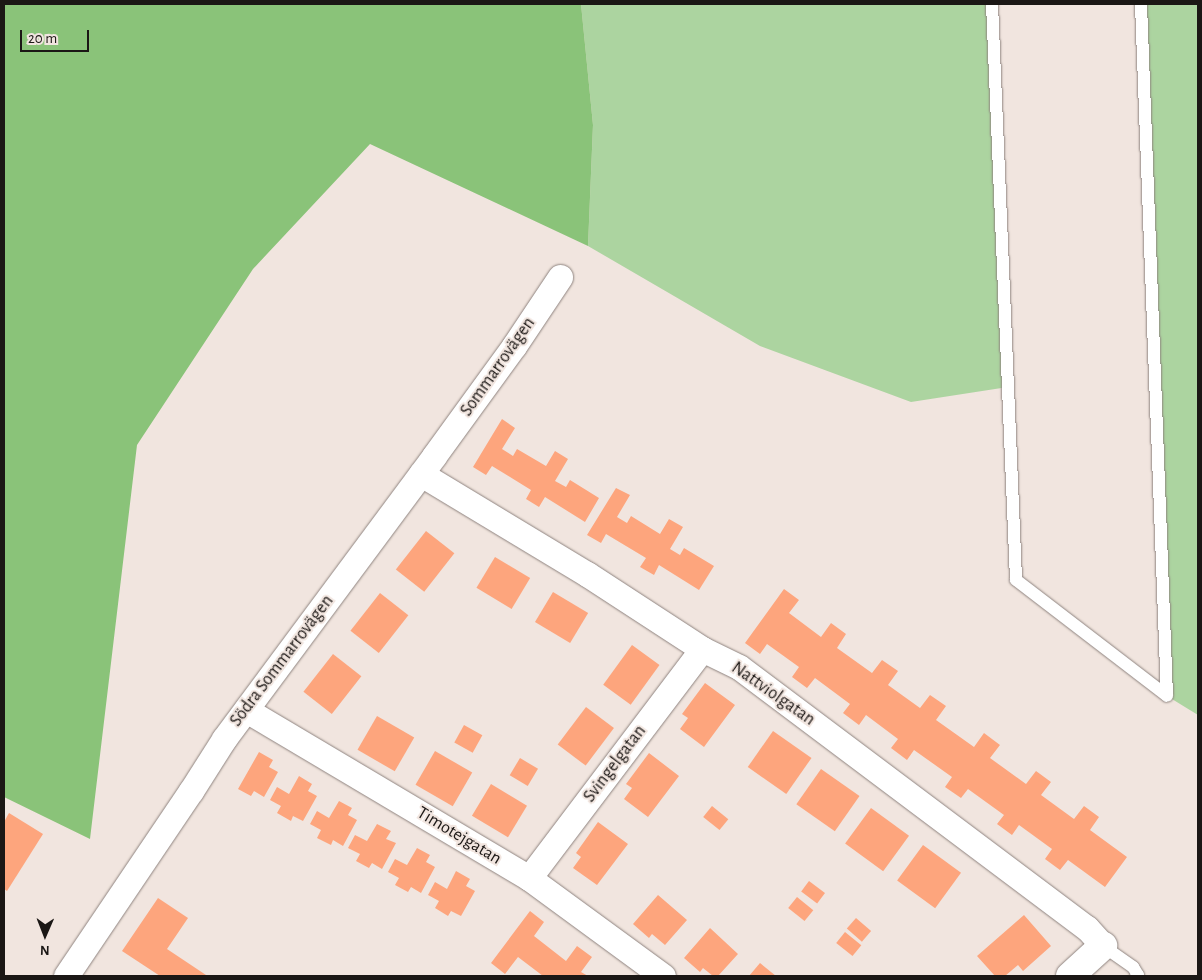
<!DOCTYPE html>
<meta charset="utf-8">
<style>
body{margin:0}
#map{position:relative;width:1202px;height:980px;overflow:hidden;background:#f1e5df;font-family:"Alegreya Sans",sans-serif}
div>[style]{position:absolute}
.green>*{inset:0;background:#acd4a0}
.forest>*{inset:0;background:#8ac379}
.building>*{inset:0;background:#fda57d;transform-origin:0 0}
.roads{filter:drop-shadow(0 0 1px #8e837f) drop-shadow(0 0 1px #8e837f)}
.lane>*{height:12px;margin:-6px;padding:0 6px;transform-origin:6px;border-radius:6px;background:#fff}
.street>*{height:25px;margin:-12.5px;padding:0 12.5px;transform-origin:12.5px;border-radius:12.5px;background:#fff}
.secondary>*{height:28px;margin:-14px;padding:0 14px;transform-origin:14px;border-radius:14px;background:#fff}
span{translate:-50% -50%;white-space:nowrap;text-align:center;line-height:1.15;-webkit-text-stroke:4px #f1e5df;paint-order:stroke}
.street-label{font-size:18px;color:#1b1715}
.frame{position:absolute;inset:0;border:5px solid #1b1715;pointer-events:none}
.north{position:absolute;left:20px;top:910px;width:50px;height:50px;-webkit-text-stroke:4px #f1e5df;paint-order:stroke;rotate:181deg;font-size:14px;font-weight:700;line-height:20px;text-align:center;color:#1b1715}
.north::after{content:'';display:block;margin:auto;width:18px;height:22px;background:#1b1715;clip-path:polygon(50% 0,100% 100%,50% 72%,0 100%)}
.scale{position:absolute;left:20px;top:30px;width:69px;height:22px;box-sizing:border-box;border:2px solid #1b1715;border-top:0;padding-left:6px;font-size:15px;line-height:18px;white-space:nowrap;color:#1b1715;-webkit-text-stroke:4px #f1e5df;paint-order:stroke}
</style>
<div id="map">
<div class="green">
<i style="clip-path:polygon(581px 4px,992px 4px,1008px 387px,911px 402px,760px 346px,588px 246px,593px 125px)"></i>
<i style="clip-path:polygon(1141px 4px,1198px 4px,1198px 715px,1167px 696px)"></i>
</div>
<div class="forest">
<i style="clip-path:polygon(4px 4px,581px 4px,593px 125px,588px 246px,370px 144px,253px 269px,137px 445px,90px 839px,4px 797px)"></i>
</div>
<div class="building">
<i style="clip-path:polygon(502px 419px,515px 428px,502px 449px,513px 456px,517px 449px,546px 466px,555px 451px,568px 459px,555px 481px,566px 487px,570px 480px,599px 498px,585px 522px,545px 497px,539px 507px,526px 499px,531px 490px,492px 466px,486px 475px,473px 467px)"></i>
<i style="clip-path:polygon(616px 488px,630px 495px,617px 517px,627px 523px,631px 516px,660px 534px,669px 519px,683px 527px,670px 549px,680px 555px,684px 548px,714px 566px,699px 590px,659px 565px,654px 575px,640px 567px,646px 558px,606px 534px,601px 543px,587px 535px)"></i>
<i style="left:426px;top:531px;width:36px;height:49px;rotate:38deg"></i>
<i style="left:495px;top:557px;width:41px;height:36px;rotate:31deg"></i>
<i style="clip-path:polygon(784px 589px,799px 600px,789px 613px,821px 637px,831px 623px,846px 634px,837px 648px,872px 673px,882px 660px,898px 671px,888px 685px,920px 708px,930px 695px,946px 706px,936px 720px,974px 747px,984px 733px,1000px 745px,990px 758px,1026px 784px,1036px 771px,1051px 782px,1041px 795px,1074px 819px,1084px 806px,1099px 817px,1090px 830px,1127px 857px,1105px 887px,1068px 860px,1060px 870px,1045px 859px,1052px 849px,1019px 825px,1012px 835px,997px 824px,1004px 815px,968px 789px,961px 798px,945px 787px,952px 777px,914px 750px,907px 760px,891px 748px,898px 739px,866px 715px,859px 725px,843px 713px,850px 704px,815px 678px,807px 688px,792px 677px,799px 667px,767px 644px,760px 654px,745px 643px)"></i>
<i style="left:553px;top:592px;width:41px;height:35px;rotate:31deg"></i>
<i style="left:380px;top:593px;width:36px;height:48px;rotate:38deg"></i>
<i style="left:632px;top:645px;width:34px;height:49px;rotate:36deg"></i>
<i style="left:333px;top:654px;width:36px;height:48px;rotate:38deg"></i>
<i style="clip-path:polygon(705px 683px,735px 705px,704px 747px,680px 729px,688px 718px,682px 714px)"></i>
<i style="left:586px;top:707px;width:35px;height:47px;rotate:37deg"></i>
<i style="left:377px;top:716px;width:43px;height:39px;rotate:30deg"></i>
<i style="left:464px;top:725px;width:21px;height:20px;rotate:29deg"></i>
<i style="left:773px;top:731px;width:47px;height:44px;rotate:35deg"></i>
<i style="left:435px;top:751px;width:43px;height:39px;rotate:30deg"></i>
<i style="clip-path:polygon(259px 752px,273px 760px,269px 767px,278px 772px,264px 797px,254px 791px,251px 796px,238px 789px)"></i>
<i style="clip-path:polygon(649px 753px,679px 776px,648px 817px,624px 799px,632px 788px,626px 784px)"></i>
<i style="left:520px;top:758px;width:21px;height:20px;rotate:31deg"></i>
<i style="left:821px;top:769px;width:47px;height:43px;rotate:35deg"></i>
<i style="clip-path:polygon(299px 776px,312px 784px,308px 791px,317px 796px,303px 821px,293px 816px,291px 821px,277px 813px,281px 806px,270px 800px,277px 787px,289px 794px)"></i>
<i style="left:491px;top:784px;width:42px;height:37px;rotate:31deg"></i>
<i style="clip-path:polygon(339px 801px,352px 808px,348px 815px,357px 820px,343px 846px,333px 840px,331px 845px,317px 838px,321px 830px,310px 824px,317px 811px,329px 818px)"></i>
<i style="left:712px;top:806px;width:21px;height:14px;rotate:39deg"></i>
<i style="left:871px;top:808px;width:47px;height:44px;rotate:36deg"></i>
<i style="clip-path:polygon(9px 813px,43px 834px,7px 891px,4px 889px,4px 822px)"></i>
<i style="clip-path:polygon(598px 822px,628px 844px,597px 885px,573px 868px,581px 857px,576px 853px)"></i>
<i style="clip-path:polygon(377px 824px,391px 831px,386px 839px,396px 843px,382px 869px,372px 863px,369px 868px,356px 861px,360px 854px,348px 848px,355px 835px,367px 841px)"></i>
<i style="left:923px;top:845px;width:47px;height:44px;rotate:36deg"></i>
<i style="clip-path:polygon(417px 848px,430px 855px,426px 862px,435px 867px,421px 893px,411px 887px,408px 892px,395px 885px,399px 878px,388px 872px,395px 859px,407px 865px)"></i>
<i style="clip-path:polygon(456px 871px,470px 879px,466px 886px,475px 891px,461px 916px,451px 911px,448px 916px,435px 908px,439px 901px,428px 895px,435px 882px,447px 889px)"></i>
<i style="left:809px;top:881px;width:20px;height:13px;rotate:37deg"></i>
<i style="clip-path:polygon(658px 895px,687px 920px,665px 945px,652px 934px,649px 938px,633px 924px)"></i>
<i style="left:797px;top:897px;width:21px;height:14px;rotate:39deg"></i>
<i style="clip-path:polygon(158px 898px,188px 918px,167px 949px,206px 975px,205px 976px,160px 976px,122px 951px)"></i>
<i style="clip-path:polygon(530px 911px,544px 922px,534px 936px,566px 961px,577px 946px,592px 957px,581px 972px,588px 976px,543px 976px,518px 957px,505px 974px,491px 963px)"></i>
<i style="clip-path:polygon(1024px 915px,1051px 946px,1023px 971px,1018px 965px,1005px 976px,995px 976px,977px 956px)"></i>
<i style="left:856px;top:918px;width:20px;height:14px;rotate:41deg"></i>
<i style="clip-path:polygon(710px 928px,738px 954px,718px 976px,713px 976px,703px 968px,700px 972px,684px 958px)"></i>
<i style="left:845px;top:932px;width:21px;height:14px;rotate:39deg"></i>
<i style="clip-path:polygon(760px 963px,776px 976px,749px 976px)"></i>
</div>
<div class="roads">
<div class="lane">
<i style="left:992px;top:4px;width:576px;rotate:87.61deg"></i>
<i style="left:1016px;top:580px;width:190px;rotate:37.5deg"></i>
<i style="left:1141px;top:4px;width:692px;rotate:87.85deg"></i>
<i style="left:1103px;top:946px;width:37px;rotate:35deg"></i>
<i style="left:1133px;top:967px;width:9px;rotate:58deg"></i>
<i style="left:1138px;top:975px;width:2px;rotate:153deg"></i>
</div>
<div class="street">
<i style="left:421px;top:474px;width:194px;rotate:31.1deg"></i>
<i style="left:587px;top:574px;width:137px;rotate:33.1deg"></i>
<i style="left:702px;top:649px;width:41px;rotate:25.9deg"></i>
<i style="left:739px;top:667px;width:435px;rotate:36.9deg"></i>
<i style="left:1087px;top:928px;width:24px;rotate:48deg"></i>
<i style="left:246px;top:710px;width:329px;rotate:30.7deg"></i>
<i style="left:529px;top:878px;width:166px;rotate:36.2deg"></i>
<i style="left:529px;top:878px;width:287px;rotate:-52.9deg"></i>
<i style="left:66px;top:976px;width:223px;rotate:-56deg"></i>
<i style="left:191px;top:791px;width:62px;rotate:-57.6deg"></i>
<i style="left:224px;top:739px;width:352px;rotate:-53.4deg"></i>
<i style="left:434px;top:456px;width:136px;rotate:-54deg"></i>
<i style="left:514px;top:346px;width:83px;rotate:-56.3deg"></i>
</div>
<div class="secondary">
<i style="left:1070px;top:976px;width:45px;rotate:-42.3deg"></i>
</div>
</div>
<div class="street-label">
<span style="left:498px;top:367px;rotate:-55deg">Sommarrovägen</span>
<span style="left:282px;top:661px;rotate:-53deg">Södra Sommarrovägen</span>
<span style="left:773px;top:694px;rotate:35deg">Nattviolgatan</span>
<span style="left:615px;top:764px;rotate:-53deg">Svingelgatan</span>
<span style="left:459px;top:836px;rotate:31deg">Timotejgatan</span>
</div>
<div class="frame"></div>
<div class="north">N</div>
<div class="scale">20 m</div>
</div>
